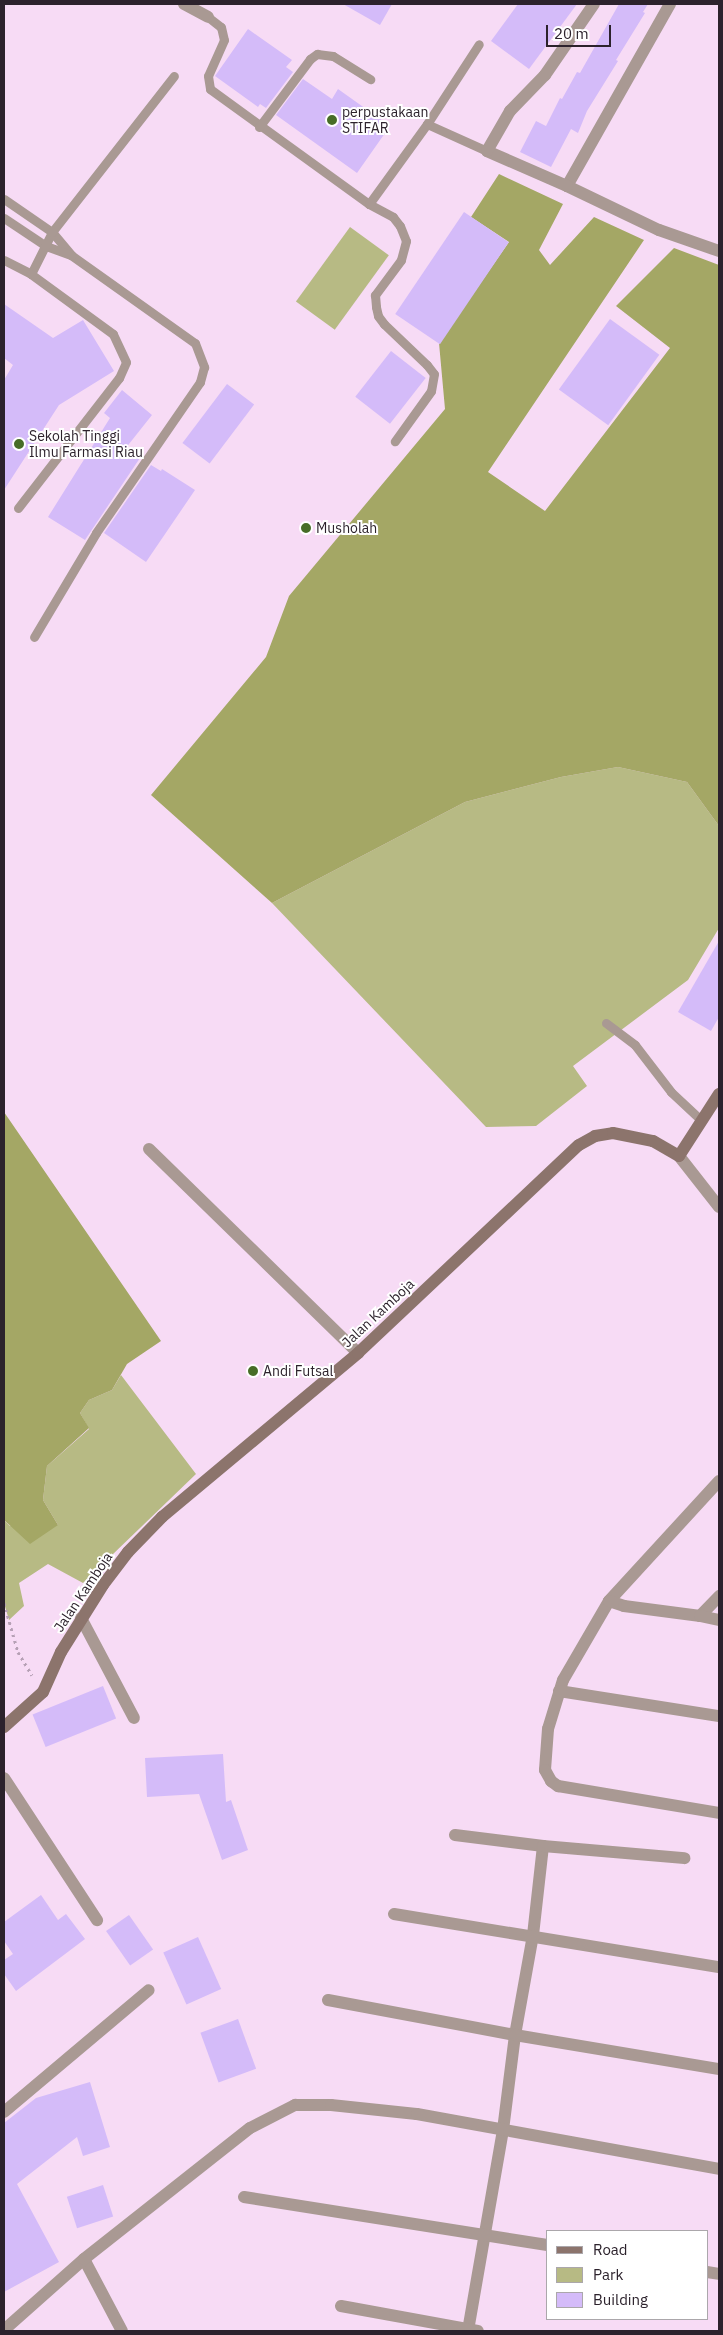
<!DOCTYPE html>
<style>
body{margin:0}
#map{position:relative;width:723px;height:2335px;overflow:hidden;background:#f7dbf5;font-family:"IBM Plex Sans",sans-serif}
div>[style]{position:absolute}
.green>*{inset:0;background:#b7ba84;transform-origin:0 0}
.forest>*{inset:0;background:#a4a765}
.building>*{inset:0;background:#d4bbf9;transform-origin:0 0}
.path>*{height:3px;margin-top:-1.5px;transform-origin:0;background:repeating-linear-gradient(90deg,#b6a0b5 0 2.5px,transparent 0 6.5px)}
.lane>*{height:9px;margin:-4.5px;padding:0 4.5px;transform-origin:4.5px;border-radius:4.5px;background:#a99993}
.street>*{height:12px;margin:-6px;padding:0 6px;transform-origin:6px;border-radius:6px;background:#a99993}
.secondary>*{height:12px;margin:-6px;padding:0 6px;transform-origin:6px;border-radius:6px;background:#8c746c}
.dots>*{width:14px;height:14px;translate:-50% -50%;box-sizing:border-box;border:2px solid #fff;border-radius:50%}
span{translate:-50% -50%;white-space:nowrap;text-align:center;line-height:1.15;-webkit-text-stroke:4px #fff;paint-order:stroke}
.poi-label{font-size:14px;color:#2c222c}
.left{translate:0 -50%;text-align:left}
.street-label{font-size:14px;color:#2c222c}
.frame{position:absolute;inset:0;border:5px solid #2c222c;pointer-events:none}
.legend{position:absolute;left:546px;top:2230px;width:162px;height:90px;box-sizing:border-box;background:#fff;border:1px solid #aba7ab;margin:0;padding:6px 9px;list-style:none;font-size:15px;color:#2c222c}
.legend li{display:flex;align-items:center;gap:10px;height:25px}
.legend b{width:25px;border:1px solid #aba7ab}
.scale{position:absolute;left:546px;top:25px;width:65px;height:22px;box-sizing:border-box;border:2px solid #2c222c;border-top:0;padding-left:6px;font-size:15px;line-height:18px;white-space:nowrap;color:#2c222c;-webkit-text-stroke:4px #fff;paint-order:stroke}
</style>
<div id="map">
<div class="green">
<i style="left:350px;top:227px;width:48px;height:92px;rotate:36deg"></i>
<i style="clip-path:polygon(618px 767px,687px 782px,719px 826px,719px 928px,688px 980px,573px 1066px,587px 1086px,536px 1126px,486px 1127px,272px 903px,465px 802px,561px 777px)"></i>
<i style="clip-path:polygon(121px 1375px,196px 1474px,83px 1583px,48px 1564px,19px 1583px,24px 1606px,9px 1620px,4px 1603px,4px 1520px,10px 1526px,58px 1525px,43px 1500px,47px 1466px,89px 1429px,80px 1413px,89px 1400px,112px 1390px)"></i>
</div>
<div class="forest">
<i style="clip-path:polygon(499px 174px,563px 204px,539px 250px,550px 265px,594px 217px,644px 240px,488px 472px,545px 511px,670px 348px,616px 306px,674px 248px,719px 265px,719px 826px,687px 782px,618px 767px,561px 777px,465px 802px,272px 903px,151px 795px,266px 657px,289px 596px,445px 409px,439px 343px,509px 242px,471px 217px)"></i>
<i style="clip-path:polygon(4px 1112px,161px 1341px,127px 1364px,112px 1390px,89px 1400px,80px 1413px,89px 1428px,47px 1466px,43px 1500px,58px 1525px,30px 1544px,4px 1520px)"></i>
</div>
<div class="building">
<i style="clip-path:polygon(343px 4px,392px 4px,380px 25px)"></i>
<i style="clip-path:polygon(518px 4px,577px 4px,529px 69px,491px 41px)"></i>
<i style="clip-path:polygon(619px 4px,648px 4px,643px 12px,645px 13px,616px 60px,618px 61px,587px 111px,578px 133px,571px 129px,551px 167px,520px 152px,536px 121px,546px 126px,560px 98px,562px 99px,577px 72px,580px 73px)"></i>
<i style="clip-path:polygon(248px 29px,292px 60px,286px 67px,293px 72px,266px 108px,260px 104px,258px 107px,215px 76px)"></i>
<i style="clip-path:polygon(303px 79px,332px 99px,338px 89px,390px 126px,357px 173px,276px 115px)"></i>
<i style="left:464px;top:212px;width:54px;height:123px;rotate:34deg"></i>
<i style="clip-path:polygon(4px 304px,53px 338px,83px 320px,114px 371px,59px 405px,4px 490px,4px 380px,13px 365px,4px 358px)"></i>
<i style="left:610px;top:319px;width:61px;height:87px;rotate:36deg"></i>
<i style="left:391px;top:351px;width:44px;height:58px;rotate:38deg"></i>
<i style="left:227px;top:384px;width:34px;height:74px;rotate:37deg"></i>
<i style="clip-path:polygon(122px 390px,152px 415px,125px 449px,140px 458px,85px 540px,48px 517px,110px 418px,104px 413px)"></i>
<i style="clip-path:polygon(151px 465px,161px 471px,162px 469px,195px 490px,146px 562px,104px 533px)"></i>
<i style="clip-path:polygon(719px 941px,719px 1017px,711px 1031px,678px 1012px)"></i>
<i style="left:103px;top:1686px;width:35px;height:76px;rotate:68deg"></i>
<i style="clip-path:polygon(223px 1754px,226px 1802px,231px 1800px,248px 1850px,222px 1860px,199px 1794px,147px 1797px,145px 1758px)"></i>
<i style="clip-path:polygon(41px 1895px,58px 1920px,66px 1914px,85px 1939px,16px 1991px,4px 1974px,4px 1960px,13px 1954px,4px 1941px,4px 1922px)"></i>
<i style="left:129px;top:1915px;width:42px;height:28px;rotate:55deg"></i>
<i style="left:198px;top:1937px;width:57px;height:38px;rotate:66deg"></i>
<i style="left:238px;top:2019px;width:53px;height:40px;rotate:70deg"></i>
<i style="clip-path:polygon(90px 2082px,110px 2147px,83px 2156px,77px 2137px,17px 2184px,59px 2262px,4px 2292px,4px 2123px,36px 2098px)"></i>
<i style="left:103px;top:2185px;width:33px;height:38px;rotate:72deg"></i>
</div>
<div class="path">
<i style="left:4px;top:1603px;width:51px;rotate:74.1deg"></i>
<i style="left:18px;top:1652px;width:27px;rotate:59deg"></i>
</div>
<div class="lane">
<i style="left:208px;top:17px;width:16px;rotate:38deg"></i>
<i style="left:221px;top:27px;width:13px;rotate:77deg"></i>
<i style="left:224px;top:40px;width:39px;rotate:114deg"></i>
<i style="left:208px;top:76px;width:13px;rotate:81deg"></i>
<i style="left:210px;top:89px;width:196px;rotate:35.9deg"></i>
<i style="left:369px;top:204px;width:27px;rotate:28deg"></i>
<i style="left:393px;top:217px;width:11px;rotate:52deg"></i>
<i style="left:400px;top:226px;width:16px;rotate:68deg"></i>
<i style="left:406px;top:241px;width:20px;rotate:105deg"></i>
<i style="left:401px;top:260px;width:44px;rotate:126.6deg"></i>
<i style="left:375px;top:295px;width:12px;rotate:85deg"></i>
<i style="left:376px;top:307px;width:9px;rotate:77deg"></i>
<i style="left:378px;top:316px;width:10px;rotate:53deg"></i>
<i style="left:384px;top:324px;width:59px;rotate:43.6deg"></i>
<i style="left:427px;top:365px;width:11px;rotate:52deg"></i>
<i style="left:434px;top:374px;width:17px;rotate:100deg"></i>
<i style="left:431px;top:391px;width:62px;rotate:125.8deg"></i>
<i style="left:427px;top:124px;width:66px;rotate:24.2deg"></i>
<i style="left:259px;top:127px;width:85px;rotate:-53.1deg"></i>
<i style="left:310px;top:59px;width:9px;rotate:-36deg"></i>
<i style="left:317px;top:54px;width:16px;rotate:7deg"></i>
<i style="left:333px;top:56px;width:44px;rotate:31.9deg"></i>
<i style="left:4px;top:199px;width:58px;rotate:34.5deg"></i>
<i style="left:52px;top:232px;width:30px;rotate:50deg"></i>
<i style="left:71px;top:255px;width:152px;rotate:35.4deg"></i>
<i style="left:195px;top:343px;width:26px;rotate:69deg"></i>
<i style="left:204px;top:367px;width:16px;rotate:105deg"></i>
<i style="left:200px;top:382px;width:183px;rotate:124.6deg"></i>
<i style="left:96px;top:533px;width:121px;rotate:120.8deg"></i>
<i style="left:369px;top:204px;width:99px;rotate:-54.1deg"></i>
<i style="left:427px;top:124px;width:95px;rotate:-57deg"></i>
<i style="left:4px;top:218px;width:50px;rotate:33.7deg"></i>
<i style="left:46px;top:246px;width:27px;rotate:20deg"></i>
<i style="left:4px;top:260px;width:30px;rotate:27deg"></i>
<i style="left:31px;top:274px;width:47px;rotate:-63.4deg"></i>
<i style="left:52px;top:232px;width:198px;rotate:-52deg"></i>
<i style="left:18px;top:508px;width:165px;rotate:-52.2deg"></i>
<i style="left:119px;top:378px;width:17px;rotate:-66deg"></i>
<i style="left:126px;top:362px;width:31px;rotate:-115deg"></i>
<i style="left:113px;top:334px;width:102px;rotate:-143.8deg"></i>
<i style="left:606px;top:1023px;width:36px;rotate:37deg"></i>
<i style="left:635px;top:1045px;width:59px;rotate:52.5deg"></i>
<i style="left:671px;top:1092px;width:41px;rotate:43deg"></i>
</div>
<div class="street">
<i style="left:184px;top:4px;width:27px;rotate:28deg"></i>
<i style="left:670px;top:4px;width:209px;rotate:119.5deg"></i>
<i style="left:567px;top:186px;width:102px;rotate:25.6deg"></i>
<i style="left:659px;top:230px;width:64px;rotate:19.3deg"></i>
<i style="left:567px;top:186px;width:87px;rotate:-156.4deg"></i>
<i style="left:487px;top:151px;width:46px;rotate:-60.1deg"></i>
<i style="left:510px;top:111px;width:50px;rotate:-45.8deg"></i>
<i style="left:545px;top:75px;width:86px;rotate:-55.4deg"></i>
<i style="left:149px;top:1149px;width:292px;rotate:44.3deg"></i>
<i style="left:679px;top:1156px;width:65px;rotate:51.9deg"></i>
<i style="left:719px;top:1481px;width:163px;rotate:132.5deg"></i>
<i style="left:609px;top:1601px;width:91px;rotate:120.2deg"></i>
<i style="left:563px;top:1680px;width:51px;rotate:107deg"></i>
<i style="left:548px;top:1729px;width:41px;rotate:94.2deg"></i>
<i style="left:545px;top:1770px;width:13px;rotate:61deg"></i>
<i style="left:551px;top:1781px;width:9px;rotate:36deg"></i>
<i style="left:558px;top:1786px;width:163px;rotate:9.5deg"></i>
<i style="left:609px;top:1601px;width:16px;rotate:18deg"></i>
<i style="left:624px;top:1606px;width:77px;rotate:7.5deg"></i>
<i style="left:700px;top:1616px;width:28px;rotate:-46deg"></i>
<i style="left:700px;top:1616px;width:19px;rotate:12deg"></i>
<i style="left:81px;top:1618px;width:113px;rotate:62.1deg"></i>
<i style="left:559px;top:1691px;width:162px;rotate:8.9deg"></i>
<i style="left:4px;top:1778px;width:170px;rotate:56.8deg"></i>
<i style="left:455px;top:1835px;width:89px;rotate:7.1deg"></i>
<i style="left:543px;top:1846px;width:90px;rotate:96.4deg"></i>
<i style="left:533px;top:1935px;width:102px;rotate:100.2deg"></i>
<i style="left:515px;top:2035px;width:96px;rotate:97.2deg"></i>
<i style="left:503px;top:2130px;width:204px;rotate:99.9deg"></i>
<i style="left:543px;top:1846px;width:142px;rotate:4.9deg"></i>
<i style="left:394px;top:1914px;width:329px;rotate:9.3deg"></i>
<i style="left:328px;top:2000px;width:190px;rotate:10.6deg"></i>
<i style="left:515px;top:2035px;width:207px;rotate:9.5deg"></i>
<i style="left:4px;top:2112px;width:189px;rotate:-40.1deg"></i>
<i style="left:244px;top:2197px;width:307px;rotate:9deg"></i>
<i style="left:84px;top:2259px;width:81px;rotate:62.2deg"></i>
<i style="left:707px;top:2272px;width:12px;rotate:9deg"></i>
<i style="left:341px;top:2306px;width:139px;rotate:10.3deg"></i>
<i style="left:4px;top:2330px;width:107px;rotate:-41.6deg"></i>
<i style="left:84px;top:2259px;width:211px;rotate:-38.3deg"></i>
<i style="left:250px;top:2128px;width:51px;rotate:-27.1deg"></i>
<i style="left:295px;top:2105px;width:36px"></i>
<i style="left:331px;top:2105px;width:86px;rotate:6deg"></i>
<i style="left:417px;top:2114px;width:307px;rotate:10.3deg"></i>
</div>
<div class="secondary">
<i style="left:4px;top:1727px;width:52px;rotate:-41.9deg"></i>
<i style="left:43px;top:1692px;width:44px;rotate:-65.8deg"></i>
<i style="left:61px;top:1652px;width:79px;rotate:-57.9deg"></i>
<i style="left:103px;top:1585px;width:41px;rotate:-52.9deg"></i>
<i style="left:128px;top:1552px;width:49px;rotate:-45.8deg"></i>
<i style="left:162px;top:1517px;width:256px;rotate:-39.9deg"></i>
<i style="left:358px;top:1353px;width:303px;rotate:-43.3deg"></i>
<i style="left:579px;top:1145px;width:18px;rotate:-29deg"></i>
<i style="left:595px;top:1136px;width:18px;rotate:-9deg"></i>
<i style="left:613px;top:1133px;width:41px;rotate:11.3deg"></i>
<i style="left:653px;top:1141px;width:30px;rotate:30deg"></i>
<i style="left:679px;top:1156px;width:74px;rotate:-57.2deg"></i>
</div>
<div class="dots">
<i style="left:332px;top:120px;background:#476d27"></i>
<i style="left:19px;top:444px;background:#476d27"></i>
<i style="left:306px;top:528px;background:#476d27"></i>
<i style="left:253px;top:1371px;background:#476d27"></i>
</div>
<div class="poi-label">
<span class="left" style="left:342px;top:120px">perpustakaan<br>STIFAR</span>
<span class="left" style="left:29px;top:444px">Sekolah Tinggi<br>Ilmu Farmasi Riau</span>
<span class="left" style="left:316px;top:528px">Musholah</span>
<span class="left" style="left:263px;top:1371px">Andi Futsal</span>
</div>
<div class="street-label">
<span style="left:378px;top:1313px;rotate:-43deg">Jalan Kamboja</span>
<span style="left:83px;top:1592px;rotate:-56deg">Jalan Kamboja</span>
</div>
<div class="frame"></div>
<ul class="legend">
<li><b style="height:6px;background:#8c746c"></b>Road</li>
<li><b style="height:14px;background:#b7ba84"></b>Park</li>
<li><b style="height:14px;background:#d4bbf9"></b>Building</li>
</ul>
<div class="scale">20 m</div>
</div>
